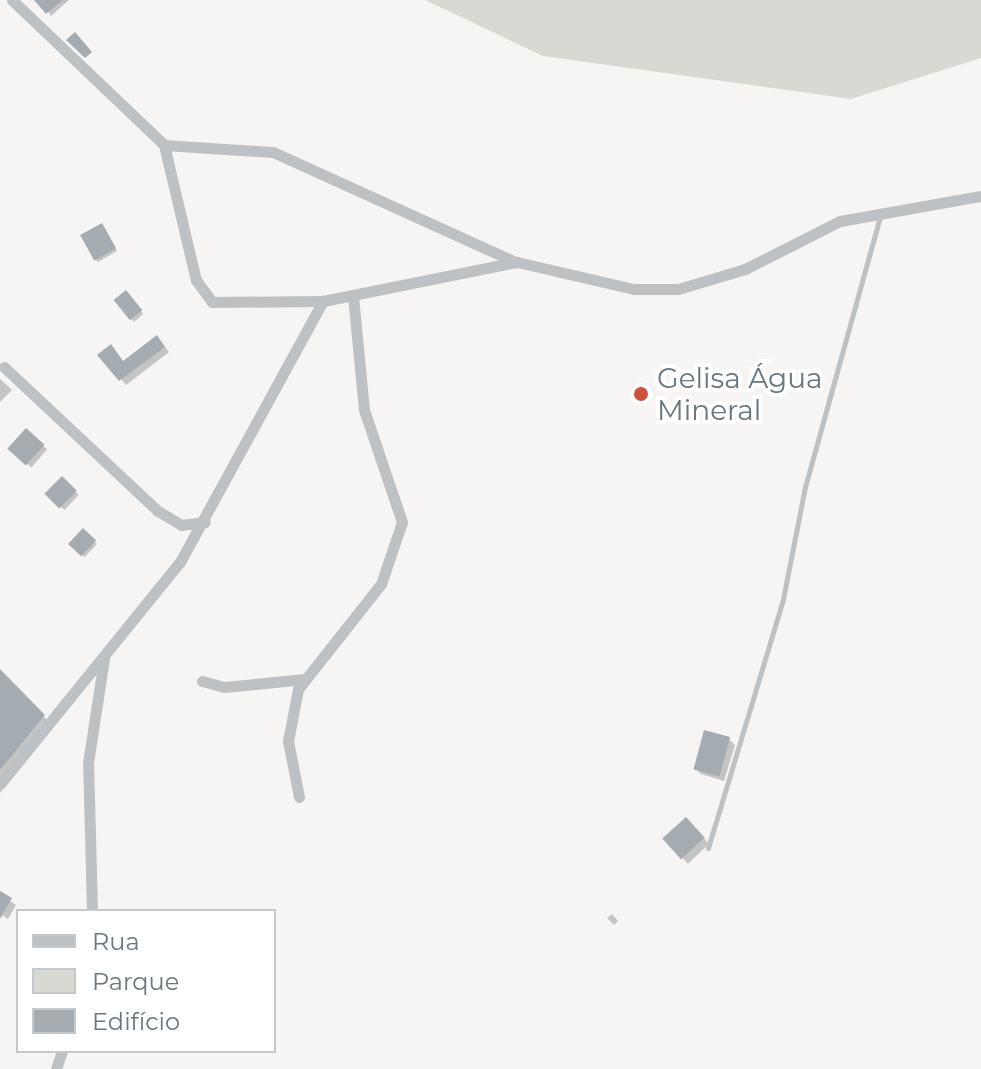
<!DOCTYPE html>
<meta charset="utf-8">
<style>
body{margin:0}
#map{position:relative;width:981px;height:1069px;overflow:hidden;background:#f6f5f3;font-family:Montserrat,sans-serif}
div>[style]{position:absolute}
.green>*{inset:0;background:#d6dad2}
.shadow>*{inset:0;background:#0003;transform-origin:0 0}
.building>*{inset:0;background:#a5acb1;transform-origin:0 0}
.service>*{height:5px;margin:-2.5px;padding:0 2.5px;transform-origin:2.5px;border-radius:2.5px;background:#bdc1c4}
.minor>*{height:11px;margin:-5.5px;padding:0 5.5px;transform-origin:5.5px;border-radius:5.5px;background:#bdc1c4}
.dots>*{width:22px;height:22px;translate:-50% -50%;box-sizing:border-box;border:4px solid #fff;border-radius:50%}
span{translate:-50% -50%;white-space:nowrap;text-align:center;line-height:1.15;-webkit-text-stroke:8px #fff;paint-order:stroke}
.poi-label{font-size:28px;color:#687780}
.left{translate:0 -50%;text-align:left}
.legend{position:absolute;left:16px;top:909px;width:260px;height:144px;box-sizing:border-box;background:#fff;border:2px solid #c3c9cc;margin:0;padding:10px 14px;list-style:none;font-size:24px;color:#687780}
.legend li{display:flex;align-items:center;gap:16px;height:40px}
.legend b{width:40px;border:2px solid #c3c9cc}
</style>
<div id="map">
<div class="green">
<i style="clip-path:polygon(425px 0,981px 0,981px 58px,851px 99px,543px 56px)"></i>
</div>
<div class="shadow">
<i style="clip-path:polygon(40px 0,69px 0,51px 16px)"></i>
<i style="clip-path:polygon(105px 229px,117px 251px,98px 262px,95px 259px)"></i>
<i style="clip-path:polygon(129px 296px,143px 314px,134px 322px,116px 301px)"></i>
<i style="clip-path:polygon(162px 343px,169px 352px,126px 385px,100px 355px,124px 363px)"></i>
<i style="clip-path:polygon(0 379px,12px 390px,0 402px)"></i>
<i style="left:26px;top:431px;width:28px;height:24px;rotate:41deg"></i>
<i style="left:62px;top:479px;width:23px;height:21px;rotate:43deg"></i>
<i style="left:83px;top:531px;width:19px;height:18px;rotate:43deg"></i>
<i style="clip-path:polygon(0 672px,51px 724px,0 793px)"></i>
<i style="clip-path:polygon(729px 739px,735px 745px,724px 781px,701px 774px,695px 768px)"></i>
<i style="left:686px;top:819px;width:34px;height:29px;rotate:47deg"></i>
<i style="clip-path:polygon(0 894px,16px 905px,8px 919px,0 914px)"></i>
<i style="clip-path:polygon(612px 914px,618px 921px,614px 925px,607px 918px)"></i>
</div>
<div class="building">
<i style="clip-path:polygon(34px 0,63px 0,46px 14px)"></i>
<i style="clip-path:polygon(75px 32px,92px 52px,85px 58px,66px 40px)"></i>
<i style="left:102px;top:223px;width:29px;height:25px;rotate:61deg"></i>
<i style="left:126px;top:290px;width:26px;height:16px;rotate:51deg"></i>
<i style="clip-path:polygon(157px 335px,165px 347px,119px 381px,97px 355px,111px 344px,123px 361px)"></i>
<i style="left:26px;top:428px;width:25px;height:28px;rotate:42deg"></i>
<i style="left:62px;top:476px;width:21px;height:25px;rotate:45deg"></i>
<i style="left:83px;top:528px;width:18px;height:22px;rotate:43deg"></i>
<i style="clip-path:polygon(0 669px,45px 715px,0 770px)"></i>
<i style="left:704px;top:730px;width:27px;height:41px;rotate:15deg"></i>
<i style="left:686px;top:817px;width:28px;height:32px;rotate:48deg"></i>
<i style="clip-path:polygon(0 891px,12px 898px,0 919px)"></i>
</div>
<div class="service">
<i style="left:708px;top:848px;width:260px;rotate:-73.2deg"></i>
<i style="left:783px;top:599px;width:114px;rotate:-78.9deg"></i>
<i style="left:805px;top:487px;width:281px;rotate:-74.5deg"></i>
</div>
<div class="minor">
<i style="left:12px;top:0;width:210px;rotate:43.6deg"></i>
<i style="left:164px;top:145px;width:139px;rotate:76.7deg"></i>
<i style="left:196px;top:280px;width:27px;rotate:54deg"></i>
<i style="left:212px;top:302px;width:111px;rotate:-0.5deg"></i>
<i style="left:323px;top:301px;width:198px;rotate:-11.4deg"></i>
<i style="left:517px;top:262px;width:120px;rotate:13deg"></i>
<i style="left:634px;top:289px;width:44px"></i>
<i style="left:678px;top:289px;width:70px;rotate:-16.6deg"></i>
<i style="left:745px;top:269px;width:106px;rotate:-26.8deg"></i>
<i style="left:840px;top:221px;width:143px;rotate:-10.1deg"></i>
<i style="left:164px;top:145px;width:109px;rotate:3.7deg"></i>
<i style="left:273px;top:152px;width:267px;rotate:24.4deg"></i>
<i style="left:4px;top:367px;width:211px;rotate:43.1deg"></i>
<i style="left:158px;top:511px;width:27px;rotate:31deg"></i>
<i style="left:181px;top:525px;width:24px;rotate:-7deg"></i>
<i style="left:202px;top:681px;width:23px;rotate:15deg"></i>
<i style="left:224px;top:687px;width:81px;rotate:-5.6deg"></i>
<i style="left:0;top:784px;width:286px;rotate:-51deg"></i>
<i style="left:180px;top:562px;width:298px;rotate:-61.3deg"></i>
<i style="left:299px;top:797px;width:57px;rotate:-101.1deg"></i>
<i style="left:288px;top:741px;width:53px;rotate:-79.1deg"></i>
<i style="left:298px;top:689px;width:134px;rotate:-51.7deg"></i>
<i style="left:381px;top:584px;width:65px;rotate:-71.3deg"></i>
<i style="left:402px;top:522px;width:118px;rotate:-108.7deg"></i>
<i style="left:364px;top:410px;width:115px;rotate:-95.5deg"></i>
<i style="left:92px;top:911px;width:148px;rotate:-91.5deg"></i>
<i style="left:88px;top:763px;width:106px;rotate:-81.3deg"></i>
<i style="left:56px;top:1069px;width:19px;rotate:-72deg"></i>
</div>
<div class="dots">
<i style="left:641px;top:394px;background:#ce523b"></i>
</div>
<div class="poi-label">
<span class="left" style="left:657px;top:394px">Gelisa Água<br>Mineral</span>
</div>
<ul class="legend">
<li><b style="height:10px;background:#bdc1c4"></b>Rua</li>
<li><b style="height:22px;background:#d6dad2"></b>Parque</li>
<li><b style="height:22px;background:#a5acb1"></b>Edifício</li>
</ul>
</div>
